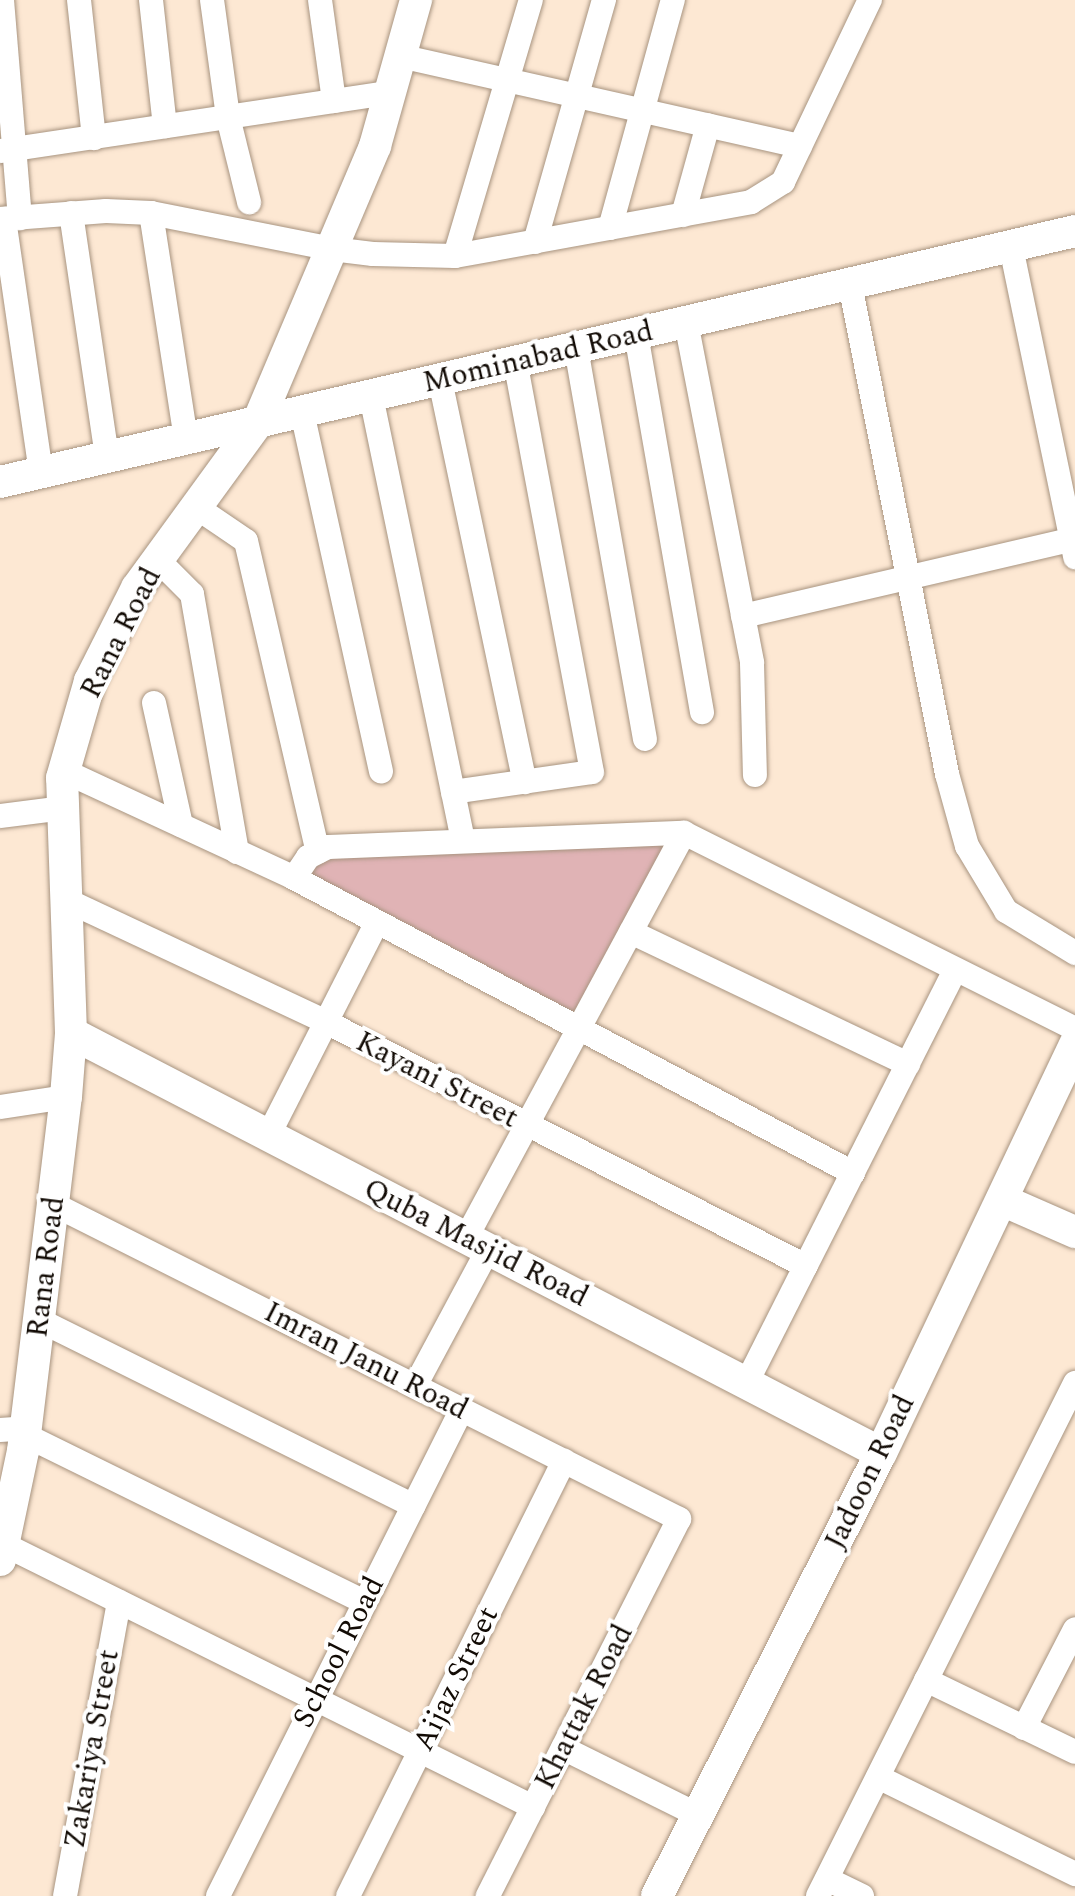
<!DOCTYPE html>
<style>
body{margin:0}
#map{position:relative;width:1075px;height:1896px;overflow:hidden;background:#fde8d3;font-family:Spectral,serif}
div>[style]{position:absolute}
.green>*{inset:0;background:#e0b3b5}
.roads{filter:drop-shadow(0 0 2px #a89480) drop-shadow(0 0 2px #a89480)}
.street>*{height:24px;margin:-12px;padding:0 12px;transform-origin:12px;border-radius:12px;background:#fff}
.secondary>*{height:32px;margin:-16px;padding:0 16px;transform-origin:16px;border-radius:16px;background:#fff}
span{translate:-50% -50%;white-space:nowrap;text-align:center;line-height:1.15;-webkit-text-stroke:8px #fff;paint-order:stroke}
.street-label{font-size:30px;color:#120b05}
</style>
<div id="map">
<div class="green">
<i style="clip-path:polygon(684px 833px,580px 1026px,294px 878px,308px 857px)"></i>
</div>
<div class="roads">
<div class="street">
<i style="left:2px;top:0;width:219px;rotate:85.3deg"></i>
<i style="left:79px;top:0;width:139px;rotate:83.8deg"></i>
<i style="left:151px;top:0;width:127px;rotate:83.7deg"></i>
<i style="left:212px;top:0;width:118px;rotate:82.2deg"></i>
<i style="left:228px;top:117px;width:88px;rotate:76.1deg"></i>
<i style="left:320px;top:0;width:102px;rotate:82.1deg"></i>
<i style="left:400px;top:56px;width:410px;rotate:12.7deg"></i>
<i style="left:0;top:151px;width:394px;rotate:-8.5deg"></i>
<i style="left:71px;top:213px;width:247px;rotate:81.6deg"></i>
<i style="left:151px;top:213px;width:229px;rotate:81.2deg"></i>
<i style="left:683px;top:215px;width:93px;rotate:-74.5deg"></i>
<i style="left:0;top:219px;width:106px;rotate:-4.3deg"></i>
<i style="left:106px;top:211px;width:45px;rotate:2.5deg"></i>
<i style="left:151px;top:213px;width:185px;rotate:11.2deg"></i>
<i style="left:332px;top:249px;width:41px;rotate:7deg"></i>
<i style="left:373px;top:254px;width:82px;rotate:1.4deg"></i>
<i style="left:455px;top:256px;width:301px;rotate:-10.3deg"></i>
<i style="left:751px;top:202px;width:38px;rotate:-32deg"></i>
<i style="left:783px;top:182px;width:202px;rotate:-64.5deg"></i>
<i style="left:4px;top:219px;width:257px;rotate:81.7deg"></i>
<i style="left:610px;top:228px;width:237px;rotate:-74.6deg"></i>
<i style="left:535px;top:242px;width:252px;rotate:-74.1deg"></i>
<i style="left:1011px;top:247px;width:317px;rotate:78.3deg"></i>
<i style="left:455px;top:256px;width:267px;rotate:-73.5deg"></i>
<i style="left:850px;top:284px;width:500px;rotate:78.8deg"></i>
<i style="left:947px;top:774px;width:75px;rotate:74.5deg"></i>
<i style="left:967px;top:846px;width:76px;rotate:59deg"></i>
<i style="left:1006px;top:911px;width:81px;rotate:31.3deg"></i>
<i style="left:686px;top:322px;width:347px;rotate:79deg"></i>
<i style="left:752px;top:663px;width:112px;rotate:88.5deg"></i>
<i style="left:636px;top:334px;width:384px;rotate:80.1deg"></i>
<i style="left:576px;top:348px;width:397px;rotate:80deg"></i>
<i style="left:440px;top:380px;width:411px;rotate:78.1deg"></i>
<i style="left:371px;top:396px;width:454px;rotate:78.3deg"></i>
<i style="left:302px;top:412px;width:368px;rotate:77.6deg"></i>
<i style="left:196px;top:507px;width:60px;rotate:34.2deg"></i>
<i style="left:246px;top:541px;width:319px;rotate:77deg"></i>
<i style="left:158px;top:560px;width:48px;rotate:45deg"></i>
<i style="left:192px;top:594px;width:262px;rotate:80.1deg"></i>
<i style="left:743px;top:616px;width:341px;rotate:-13.1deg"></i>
<i style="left:154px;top:703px;width:125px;rotate:77.5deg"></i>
<i style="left:64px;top:771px;width:254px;rotate:24.9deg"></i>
<i style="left:294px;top:878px;width:632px;rotate:27.82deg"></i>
<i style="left:453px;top:792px;width:140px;rotate:-8.2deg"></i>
<i style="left:592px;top:772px;width:417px;rotate:-100.6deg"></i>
<i style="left:0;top:816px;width:64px;rotate:-7.2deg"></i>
<i style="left:294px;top:878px;width:25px;rotate:-56deg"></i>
<i style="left:308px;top:857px;width:22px;rotate:-27deg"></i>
<i style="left:328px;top:847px;width:356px;rotate:-2.3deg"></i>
<i style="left:684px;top:833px;width:437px;rotate:26.6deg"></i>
<i style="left:66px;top:900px;width:287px;rotate:25.1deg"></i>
<i style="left:326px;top:1022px;width:538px;rotate:26.95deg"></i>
<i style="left:631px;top:932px;width:307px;rotate:25.5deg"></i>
<i style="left:0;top:1107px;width:67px;rotate:-8.6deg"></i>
<i style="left:268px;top:1136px;width:240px;rotate:-63deg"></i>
<i style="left:53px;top:1204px;width:701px;rotate:26.71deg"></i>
<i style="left:679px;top:1519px;width:423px;rotate:116.9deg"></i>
<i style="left:466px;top:1238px;width:460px;rotate:-61.7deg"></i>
<i style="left:39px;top:1320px;width:418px;rotate:26.4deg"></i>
<i style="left:746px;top:1384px;width:463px;rotate:-63.2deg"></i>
<i style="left:415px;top:1386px;width:154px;rotate:-61.8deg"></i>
<i style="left:0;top:1430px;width:26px;rotate:-4deg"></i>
<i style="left:25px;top:1435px;width:378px;rotate:26.2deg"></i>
<i style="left:3px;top:1544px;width:592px;rotate:26.39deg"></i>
<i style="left:926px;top:1680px;width:165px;rotate:25.8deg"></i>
<i style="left:1024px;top:1728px;width:111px;rotate:-62.7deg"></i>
<i style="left:563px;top:1748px;width:151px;rotate:26.4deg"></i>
<i style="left:878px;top:1777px;width:220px;rotate:26.2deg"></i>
<i style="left:827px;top:1879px;width:39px;rotate:26deg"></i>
<i style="left:65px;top:1896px;width:299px;rotate:-79.6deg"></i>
<i style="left:218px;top:1896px;width:545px;rotate:-63.39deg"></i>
<i style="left:348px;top:1896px;width:486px;rotate:-63.6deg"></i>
<i style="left:818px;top:1896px;width:574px;rotate:-63.39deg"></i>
</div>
<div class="secondary">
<i style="left:0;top:482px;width:1104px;rotate:-13.14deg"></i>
<i style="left:71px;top:1033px;width:912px;rotate:27.41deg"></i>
<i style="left:1002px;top:1200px;width:80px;rotate:23.7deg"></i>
<i style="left:0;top:1560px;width:111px;rotate:-78.1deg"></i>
<i style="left:23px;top:1451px;width:357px;rotate:-83.1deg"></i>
<i style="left:66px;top:1097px;width:64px;rotate:-85.5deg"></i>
<i style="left:71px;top:1033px;width:255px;rotate:-92deg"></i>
<i style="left:62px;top:778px;width:101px;rotate:-73.9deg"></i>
<i style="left:90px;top:681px;width:104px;rotate:-63.2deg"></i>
<i style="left:137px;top:588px;width:205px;rotate:-53.9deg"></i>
<i style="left:258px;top:422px;width:300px;rotate:-67deg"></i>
<i style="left:375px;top:146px;width:152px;rotate:-74.3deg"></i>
<i style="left:657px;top:1896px;width:496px;rotate:-63.2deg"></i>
<i style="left:881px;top:1453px;width:453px;rotate:-64.6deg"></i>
</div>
</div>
<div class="street-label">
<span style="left:538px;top:357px;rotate:-13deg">Mominabad Road</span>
<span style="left:121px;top:633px;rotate:-63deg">Rana Road</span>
<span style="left:437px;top:1080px;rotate:27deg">Kayani Street</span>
<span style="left:476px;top:1243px;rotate:27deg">Quba Masjid Road</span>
<span style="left:46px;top:1267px;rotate:-83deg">Rana Road</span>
<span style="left:366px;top:1361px;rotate:27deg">Imran Janu Road</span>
<span style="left:870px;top:1472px;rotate:-64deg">Jadoon Road</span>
<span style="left:339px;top:1652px;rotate:-63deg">School Road</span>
<span style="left:456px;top:1679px;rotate:-64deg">Aijaz Street</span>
<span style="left:584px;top:1707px;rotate:-63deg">Khattak Road</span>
<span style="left:92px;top:1749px;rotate:-80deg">Zakariya Street</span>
</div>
</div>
